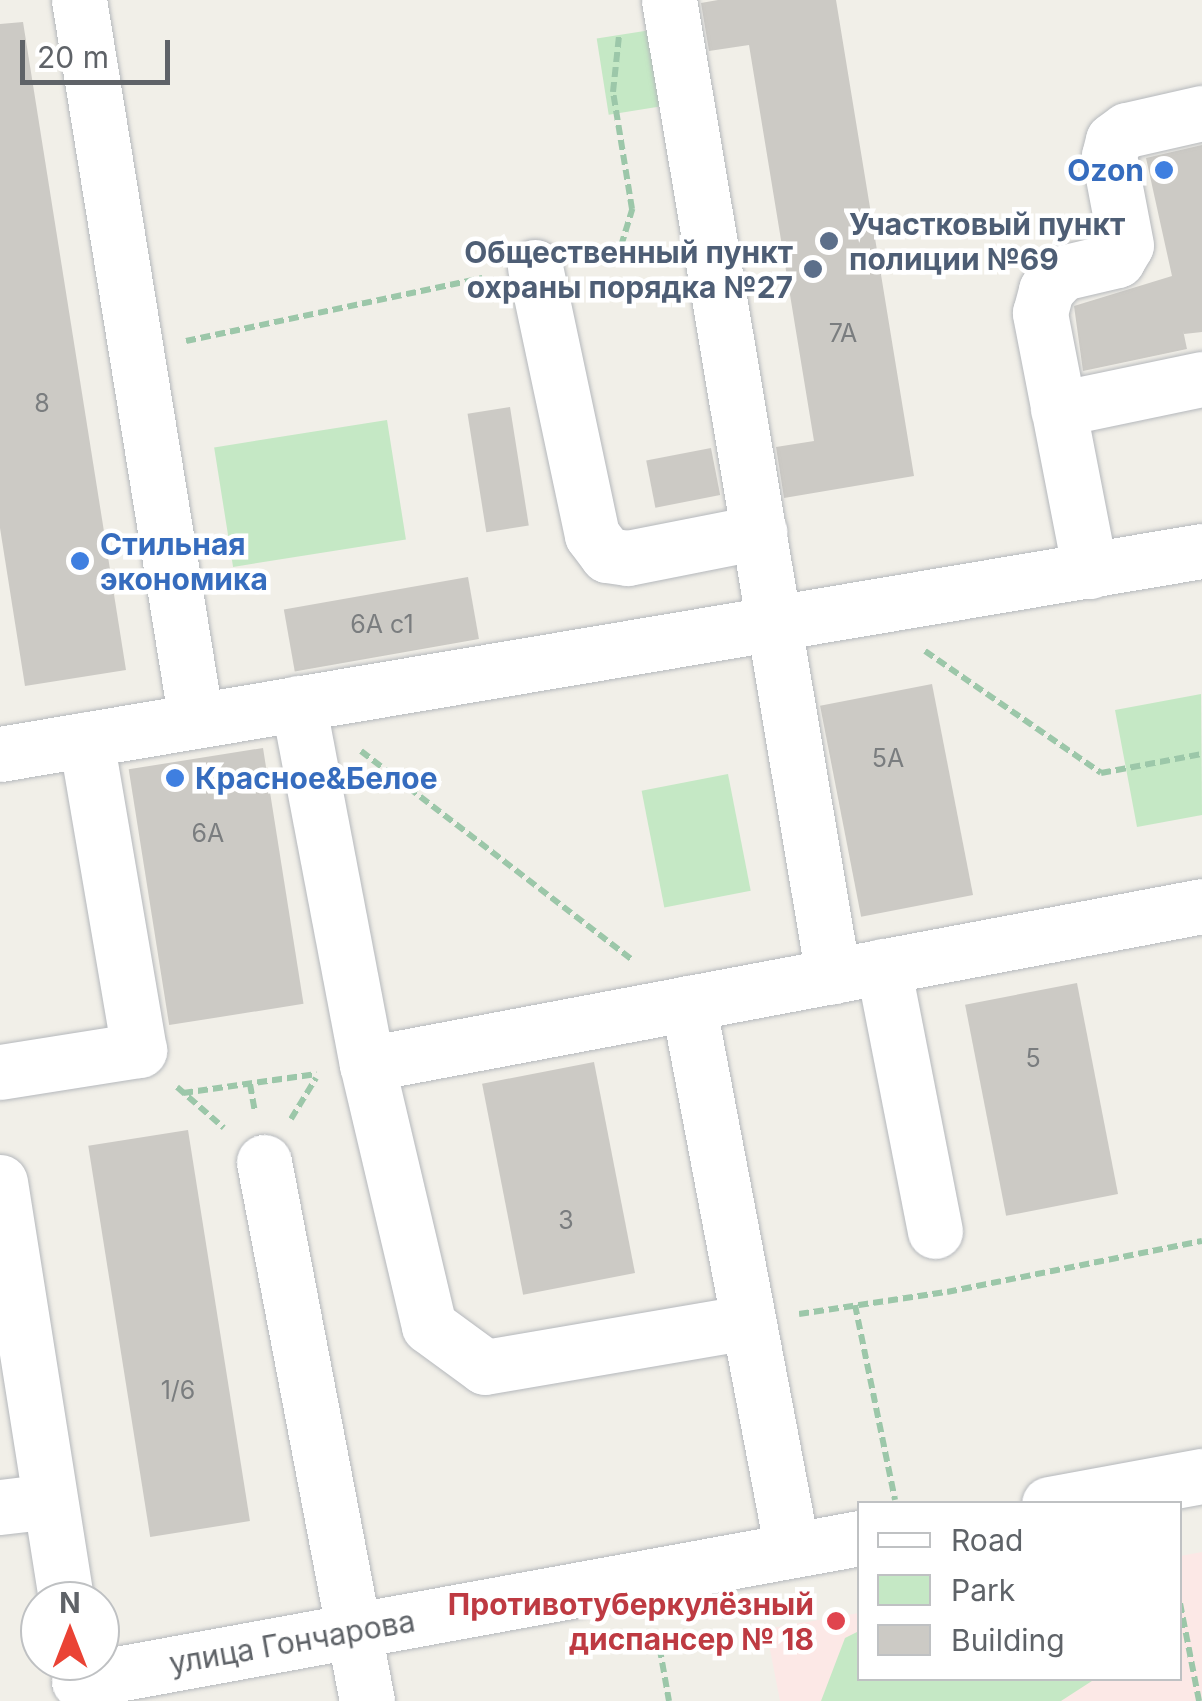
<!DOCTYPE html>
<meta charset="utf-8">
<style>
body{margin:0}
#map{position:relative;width:1202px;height:1701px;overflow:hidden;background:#f1efe8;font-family:Inter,sans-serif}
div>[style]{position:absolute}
.medical>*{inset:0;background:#fce8e6}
.green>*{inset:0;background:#c5e8c5;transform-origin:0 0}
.building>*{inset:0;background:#cccac5;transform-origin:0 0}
.path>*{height:6px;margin-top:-3px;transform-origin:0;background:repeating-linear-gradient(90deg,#9cc7a9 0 10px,transparent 0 15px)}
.roads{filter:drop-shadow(0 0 2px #b5b8bc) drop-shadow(0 0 2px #b5b8bc)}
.minor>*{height:55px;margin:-27.5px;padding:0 27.5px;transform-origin:27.5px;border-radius:27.5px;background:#fff}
.dots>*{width:28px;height:28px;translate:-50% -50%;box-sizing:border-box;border:5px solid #fff;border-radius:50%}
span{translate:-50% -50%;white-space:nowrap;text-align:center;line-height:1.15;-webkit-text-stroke:9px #fff;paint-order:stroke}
.number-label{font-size:25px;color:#7a7d7f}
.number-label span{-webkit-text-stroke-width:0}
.shop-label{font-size:30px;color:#366cbe;font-weight:700}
.right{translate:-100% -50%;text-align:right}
.left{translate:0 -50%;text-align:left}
.service-label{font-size:30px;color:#4e5e75;font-weight:700}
.health-label{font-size:30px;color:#be3a42;font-weight:700}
.street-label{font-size:30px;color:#5f6368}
.legend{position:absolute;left:857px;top:1501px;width:325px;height:180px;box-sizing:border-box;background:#fff;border:2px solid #bfc1c3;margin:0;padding:12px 18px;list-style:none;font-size:30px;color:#5f6368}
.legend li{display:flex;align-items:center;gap:20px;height:50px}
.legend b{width:50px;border:2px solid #bfc1c3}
.north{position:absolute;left:20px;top:1581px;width:100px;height:100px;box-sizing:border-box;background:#fff;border:2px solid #bfc1c3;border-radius:50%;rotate:0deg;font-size:28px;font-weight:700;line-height:40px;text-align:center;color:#5f6368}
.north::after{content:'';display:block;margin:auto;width:35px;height:45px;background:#ea4335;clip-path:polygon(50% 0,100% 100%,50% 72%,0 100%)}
.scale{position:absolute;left:20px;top:40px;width:150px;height:45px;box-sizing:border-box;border:5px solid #5f6368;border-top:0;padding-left:12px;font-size:30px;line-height:35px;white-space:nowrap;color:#5f6368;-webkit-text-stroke:8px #fff;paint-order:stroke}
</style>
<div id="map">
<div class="medical">
<i style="clip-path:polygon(1202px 1552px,1202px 1701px,780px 1701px,766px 1629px,859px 1613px,860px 1678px,1180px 1678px,1180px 1556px)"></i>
</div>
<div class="green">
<i style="left:651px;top:30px;width:77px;height:55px;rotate:81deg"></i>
<i style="left:387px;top:420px;width:121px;height:175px;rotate:81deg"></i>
<i style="clip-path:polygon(1201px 694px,1202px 815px,1137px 827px,1115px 710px)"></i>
<i style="left:728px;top:774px;width:119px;height:88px;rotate:79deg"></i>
<i style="clip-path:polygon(859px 1631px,860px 1678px,1095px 1679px,1061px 1701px,821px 1701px,845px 1638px)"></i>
</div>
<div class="building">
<i style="clip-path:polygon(718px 0,836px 0,914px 476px,784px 498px,776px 447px,814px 441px,749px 45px,709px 51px,701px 3px)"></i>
<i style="clip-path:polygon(23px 22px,126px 670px,25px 686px,0 528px,0 24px)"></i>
<i style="clip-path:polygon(1202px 145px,1202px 332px,1184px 334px,1183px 330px,1187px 349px,1083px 371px,1074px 306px,1172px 276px,1146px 158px)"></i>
<i style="left:510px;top:407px;width:120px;height:43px;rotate:81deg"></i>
<i style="left:711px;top:448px;width:48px;height:66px;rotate:79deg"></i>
<i style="left:468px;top:577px;width:63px;height:187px;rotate:80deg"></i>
<i style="left:932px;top:684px;width:215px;height:114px;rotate:79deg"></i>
<i style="left:263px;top:748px;width:259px;height:136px;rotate:81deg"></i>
<i style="left:1077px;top:983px;width:215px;height:114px;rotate:79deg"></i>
<i style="left:594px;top:1062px;width:215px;height:114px;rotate:79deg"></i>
<i style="left:188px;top:1130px;width:396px;height:101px;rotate:81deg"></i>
</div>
<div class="path">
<i style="left:587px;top:254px;width:35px;rotate:-13deg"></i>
<i style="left:621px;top:246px;width:39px;rotate:-73deg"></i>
<i style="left:632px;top:209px;width:119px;rotate:-99.2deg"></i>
<i style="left:613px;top:92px;width:56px;rotate:-83.9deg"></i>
<i style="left:186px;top:341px;width:303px;rotate:-12deg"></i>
<i style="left:925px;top:651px;width:214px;rotate:34.7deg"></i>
<i style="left:1101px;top:773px;width:103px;rotate:-10.7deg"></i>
<i style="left:361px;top:751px;width:342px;rotate:37.6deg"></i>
<i style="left:250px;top:1084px;width:28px;rotate:80deg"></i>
<i style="left:177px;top:1087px;width:62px;rotate:41.1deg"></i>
<i style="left:183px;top:1093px;width:135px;rotate:-8.1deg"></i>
<i style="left:291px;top:1119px;width:48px;rotate:-58.6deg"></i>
<i style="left:855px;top:1305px;width:199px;rotate:78.4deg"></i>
<i style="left:799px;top:1314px;width:150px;rotate:-8.5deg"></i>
<i style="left:947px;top:1292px;width:260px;rotate:-11.3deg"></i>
<i style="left:1180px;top:1603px;width:100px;rotate:79deg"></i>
<i style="left:657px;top:1633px;width:69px;rotate:80deg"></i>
</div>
<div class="roads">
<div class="minor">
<i style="left:79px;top:0;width:730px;rotate:80.78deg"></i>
<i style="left:669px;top:0;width:990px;rotate:80.46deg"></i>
<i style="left:535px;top:267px;width:274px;rotate:78deg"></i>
<i style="left:592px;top:535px;width:25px;rotate:53deg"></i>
<i style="left:607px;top:555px;width:21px;rotate:8deg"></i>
<i style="left:628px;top:558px;width:134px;rotate:-11.2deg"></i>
<i style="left:1058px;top:409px;width:147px;rotate:-11.8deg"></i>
<i style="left:1090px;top:571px;width:263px;rotate:-101deg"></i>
<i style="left:1040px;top:313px;width:24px;rotate:-75deg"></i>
<i style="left:1046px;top:290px;width:23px;rotate:-47deg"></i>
<i style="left:1062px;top:273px;width:57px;rotate:-13.3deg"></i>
<i style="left:1117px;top:260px;width:17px;rotate:-59deg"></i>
<i style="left:1126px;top:245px;width:91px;rotate:-100.8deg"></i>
<i style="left:1109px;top:156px;width:16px;rotate:-76deg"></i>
<i style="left:1113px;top:140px;width:17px;rotate:-36deg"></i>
<i style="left:1127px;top:130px;width:77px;rotate:-12.8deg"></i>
<i style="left:298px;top:703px;width:368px;rotate:79.2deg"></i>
<i style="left:367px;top:1064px;width:269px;rotate:76.7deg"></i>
<i style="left:429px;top:1326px;width:69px;rotate:36.2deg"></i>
<i style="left:485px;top:1367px;width:267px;rotate:-9.7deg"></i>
<i style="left:0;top:754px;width:1219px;rotate:-9.59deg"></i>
<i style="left:883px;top:966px;width:270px;rotate:78.9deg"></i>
<i style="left:688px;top:1003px;width:557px;rotate:79.23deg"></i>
<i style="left:367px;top:1064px;width:850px;rotate:-10.71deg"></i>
<i style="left:0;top:1072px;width:141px;rotate:-9deg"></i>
<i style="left:139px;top:1050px;width:315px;rotate:-99.7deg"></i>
<i style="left:264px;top:1162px;width:549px;rotate:79.18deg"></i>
<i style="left:0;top:1182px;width:424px;rotate:81deg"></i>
<i style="left:1049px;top:1504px;width:156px;rotate:-10.4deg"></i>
<i style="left:0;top:1507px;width:50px;rotate:-6.8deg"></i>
<i style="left:79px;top:1681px;width:794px;rotate:-10.38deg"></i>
</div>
</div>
<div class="dots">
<i style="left:1164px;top:170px;background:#3f7fe0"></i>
<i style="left:829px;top:241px;background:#5c6f8a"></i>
<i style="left:813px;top:269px;background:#5c6f8a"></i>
<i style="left:80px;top:561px;background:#3f7fe0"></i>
<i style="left:175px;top:778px;background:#3f7fe0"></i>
<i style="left:836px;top:1621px;background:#e0444e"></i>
</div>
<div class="number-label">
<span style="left:843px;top:333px">7А</span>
<span style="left:42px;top:403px">8</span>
<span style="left:382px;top:624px">6А с1</span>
<span style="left:888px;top:758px">5А</span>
<span style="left:208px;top:833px">6А</span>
<span style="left:1033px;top:1058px">5</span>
<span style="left:566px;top:1220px">3</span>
<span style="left:178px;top:1390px">1/6</span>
</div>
<div class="shop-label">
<span class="right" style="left:1144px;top:170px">Ozon</span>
<span class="left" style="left:100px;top:561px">Стильная<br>экономика</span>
<span class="left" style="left:195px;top:778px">Красное&amp;Белое</span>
</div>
<div class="service-label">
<span class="left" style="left:849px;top:241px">Участковый пункт<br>полиции №69</span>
<span class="right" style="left:793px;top:269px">Общественный пункт<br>охраны порядка №27</span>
</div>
<div class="health-label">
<span class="right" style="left:814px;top:1621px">Противотуберкулёзный<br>диспансер № 18</span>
</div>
<div class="street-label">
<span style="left:292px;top:1642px;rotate:-10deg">улица Гончарова</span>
</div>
<ul class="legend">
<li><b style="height:12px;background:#fff"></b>Road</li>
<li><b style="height:28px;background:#c5e8c5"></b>Park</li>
<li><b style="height:28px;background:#cccac5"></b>Building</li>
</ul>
<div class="north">N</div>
<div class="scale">20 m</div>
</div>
